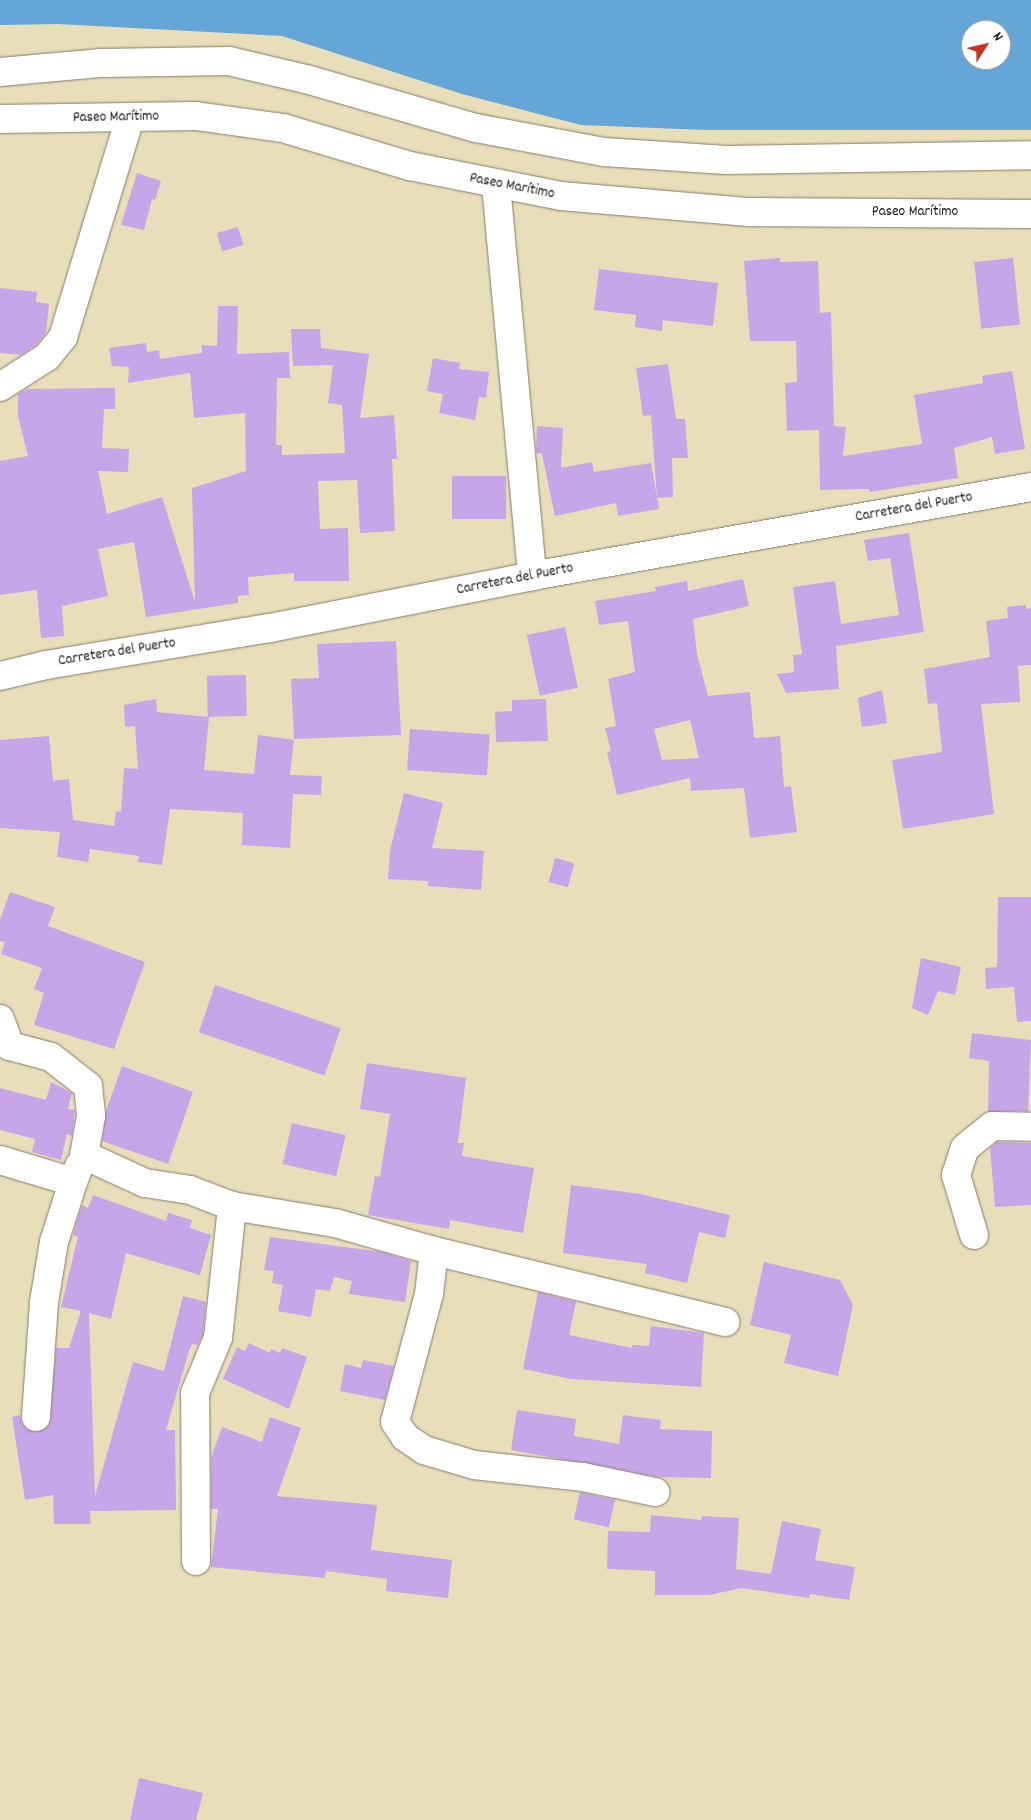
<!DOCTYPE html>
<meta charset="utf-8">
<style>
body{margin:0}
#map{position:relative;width:1031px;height:1820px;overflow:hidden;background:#e8deba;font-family:Dekko,sans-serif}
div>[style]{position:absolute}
.water>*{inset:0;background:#63a6d7}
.building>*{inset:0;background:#c6a6e8;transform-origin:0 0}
.roads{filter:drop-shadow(0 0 1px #827d6b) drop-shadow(0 0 1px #827d6b)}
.minor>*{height:28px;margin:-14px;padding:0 14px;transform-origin:14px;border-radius:14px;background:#fff}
.major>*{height:28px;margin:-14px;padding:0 14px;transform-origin:14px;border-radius:14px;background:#fff}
span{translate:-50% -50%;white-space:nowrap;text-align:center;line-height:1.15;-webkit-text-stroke:4px #fff;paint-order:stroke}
.street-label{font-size:15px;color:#1c1c1c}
.north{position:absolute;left:961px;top:20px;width:50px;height:50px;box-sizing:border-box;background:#fff;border:1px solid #a4a4a4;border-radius:50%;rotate:55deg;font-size:14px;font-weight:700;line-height:20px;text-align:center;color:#1c1c1c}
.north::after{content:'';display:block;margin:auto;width:18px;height:22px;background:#c8321e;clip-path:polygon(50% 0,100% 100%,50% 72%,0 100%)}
</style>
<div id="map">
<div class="water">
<i style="clip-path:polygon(evenodd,0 0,1031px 0,1031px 130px,706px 130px,581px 125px,462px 94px,282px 36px,58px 24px,0 25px,0 0,971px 30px,1001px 30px,1001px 60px,971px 60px,971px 30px)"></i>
</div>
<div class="building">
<i style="clip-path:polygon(137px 173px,161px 181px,155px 200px,152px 199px,144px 230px,121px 225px)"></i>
<i style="left:238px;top:227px;width:19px;height:22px;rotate:74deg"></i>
<i style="clip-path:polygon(780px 258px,780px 262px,818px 261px,820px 313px,831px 312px,834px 426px,846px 427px,843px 456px,922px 444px,914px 395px,983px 383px,982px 376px,1012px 371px,1025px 449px,995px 454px,992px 437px,954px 448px,958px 478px,870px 492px,869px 489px,820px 490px,819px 430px,787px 431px,785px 383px,797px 382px,796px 341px,750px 341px,744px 261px)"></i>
<i style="left:1013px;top:258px;width:67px;height:39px;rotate:84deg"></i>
<i style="clip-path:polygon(599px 269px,718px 283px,713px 326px,663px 320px,662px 331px,635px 327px,636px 315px,594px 310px)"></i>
<i style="clip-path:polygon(0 288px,37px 292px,36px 302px,49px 304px,46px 333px,36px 345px,21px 355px,0 353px)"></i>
<i style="clip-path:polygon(218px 306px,238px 306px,237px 354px,289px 352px,290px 378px,277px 378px,276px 445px,282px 445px,282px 455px,345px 453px,342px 405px,328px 403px,333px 365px,293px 366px,291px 329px,320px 329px,321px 348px,369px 354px,360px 418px,394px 415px,397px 459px,392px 459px,395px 531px,360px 533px,357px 480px,318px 481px,320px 529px,348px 528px,349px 581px,294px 581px,294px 573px,248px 577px,249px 595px,238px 596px,238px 603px,146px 617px,134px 542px,98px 549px,108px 596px,62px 606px,64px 636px,41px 638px,37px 590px,0 595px,0 461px,28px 456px,18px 416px,18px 394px,27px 389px,115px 388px,115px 409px,104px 409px,102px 448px,129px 449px,128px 472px,98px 471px,107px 514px,162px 497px,195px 602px,192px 488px,246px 471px,245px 413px,194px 418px,190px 373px,128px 383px,129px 367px,112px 366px,109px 348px,146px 343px,147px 352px,159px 350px,160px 359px,202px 353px,202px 345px,217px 346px)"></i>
<i style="clip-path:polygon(433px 358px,460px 363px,459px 369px,489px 372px,486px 398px,479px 397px,475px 420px,439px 413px,443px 394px,427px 391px)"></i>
<i style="clip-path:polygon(668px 364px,676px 419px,685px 419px,688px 458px,672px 458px,673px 497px,657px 498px,651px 415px,643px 416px,636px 368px)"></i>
<i style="clip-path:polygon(537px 426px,563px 428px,561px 468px,592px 462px,594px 472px,651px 463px,659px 509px,618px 516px,616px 503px,555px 516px,542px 454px,536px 453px)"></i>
<i style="left:452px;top:476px;width:54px;height:43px"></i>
<i style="clip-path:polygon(909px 533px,924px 632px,836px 646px,839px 689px,786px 693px,777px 674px,794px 672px,793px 655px,802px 654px,793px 587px,835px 581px,841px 624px,899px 615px,890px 558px,868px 561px,864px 540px)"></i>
<i style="clip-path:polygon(evenodd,743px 579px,749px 606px,693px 619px,697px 654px,708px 696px,750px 692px,754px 738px,780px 736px,784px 787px,791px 786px,797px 832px,750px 838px,744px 788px,691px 791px,690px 778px,617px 795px,607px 752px,611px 751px,605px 728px,616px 726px,608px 679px,635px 672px,628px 621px,599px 625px,595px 601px,656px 591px,655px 587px,687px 581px,688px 591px,743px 579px,690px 720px,699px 758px,662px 760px,654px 729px,690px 720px)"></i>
<i style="clip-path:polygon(1026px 605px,1026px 609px,1031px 608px,1031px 665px,1018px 666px,1020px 702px,981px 704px,994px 814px,903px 829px,892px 760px,942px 752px,937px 703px,928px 704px,924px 669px,990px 657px,986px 621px,1008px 618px,1007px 607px)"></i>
<i style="left:565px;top:627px;width:62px;height:39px;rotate:78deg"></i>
<i style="clip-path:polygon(396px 641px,401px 735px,294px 739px,291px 679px,319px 678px,317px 644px)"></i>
<i style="left:246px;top:675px;width:41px;height:39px;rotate:89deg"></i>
<i style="clip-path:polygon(882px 690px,887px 723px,862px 727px,858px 698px)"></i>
<i style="clip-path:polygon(156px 699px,157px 712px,209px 717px,204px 770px,254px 774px,258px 735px,294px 740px,290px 775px,322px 776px,321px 795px,293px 794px,290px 848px,242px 845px,243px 813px,170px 809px,162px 865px,138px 862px,139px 856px,90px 849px,88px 862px,57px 857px,60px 832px,0 828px,0 740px,49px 736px,53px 781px,69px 779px,73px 820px,114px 826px,116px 811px,121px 812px,124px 768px,138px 769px,135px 726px,125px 727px,124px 705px)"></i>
<i style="clip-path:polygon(546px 699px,548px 741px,496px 742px,495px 712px,512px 711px,512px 700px)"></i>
<i style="left:410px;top:729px;width:80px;height:41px;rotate:4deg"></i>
<i style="clip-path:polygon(404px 793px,443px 803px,432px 848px,484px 851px,481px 890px,428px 886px,428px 881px,388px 879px,390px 851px)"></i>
<i style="left:555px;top:858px;width:20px;height:25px;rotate:15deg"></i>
<i style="clip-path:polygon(10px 892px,55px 907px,48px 926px,145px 962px,114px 1049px,34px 1025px,44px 993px,34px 989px,42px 968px,1px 954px,5px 942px,0 941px,0 920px)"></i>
<i style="clip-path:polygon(998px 897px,1031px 897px,1031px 1021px,1017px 1022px,1014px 987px,986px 989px,985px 968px,997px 967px)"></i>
<i style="clip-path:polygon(921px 958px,961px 967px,955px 995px,938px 991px,928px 1015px,912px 1008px)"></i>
<i style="left:215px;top:985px;width:133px;height:50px;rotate:19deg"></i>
<i style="clip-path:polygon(972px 1033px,1031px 1040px,1028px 1111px,988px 1112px,989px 1061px,969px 1058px)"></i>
<i style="clip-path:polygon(367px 1063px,466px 1078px,458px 1143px,464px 1143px,462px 1156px,534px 1168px,523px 1233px,450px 1220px,449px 1229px,368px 1215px,375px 1176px,380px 1177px,390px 1114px,360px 1109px)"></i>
<i style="clip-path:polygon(122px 1066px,193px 1092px,168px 1164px,102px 1141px,106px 1111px)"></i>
<i style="clip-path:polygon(51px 1082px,72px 1093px,68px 1109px,75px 1110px,72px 1136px,67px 1134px,61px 1160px,32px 1152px,35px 1139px,0 1130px,0 1088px,46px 1100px)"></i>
<i style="left:292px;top:1123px;width:55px;height:42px;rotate:13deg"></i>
<i style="clip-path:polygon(997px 1142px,1031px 1143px,1031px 1205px,995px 1207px,990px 1148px)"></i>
<i style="clip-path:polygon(571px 1185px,640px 1194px,730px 1215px,725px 1238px,699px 1232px,687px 1283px,645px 1273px,647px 1264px,563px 1253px)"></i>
<i style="clip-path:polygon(93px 1195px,166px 1221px,168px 1213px,192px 1220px,190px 1228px,211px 1235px,200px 1275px,126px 1253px,111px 1319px,89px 1313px,95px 1496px,133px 1362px,164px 1371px,183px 1296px,206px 1302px,203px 1334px,198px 1345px,192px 1344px,189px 1351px,166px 1430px,175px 1430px,176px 1510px,90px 1511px,91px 1524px,54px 1524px,53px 1495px,25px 1500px,12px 1417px,20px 1415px,22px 1424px,34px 1432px,49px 1425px,56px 1348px,69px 1348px,81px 1311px,61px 1307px,78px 1237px,73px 1235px,82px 1205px,88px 1208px)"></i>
<i style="clip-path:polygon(270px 1237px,382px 1252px,411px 1261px,405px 1302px,349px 1294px,352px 1281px,334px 1277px,330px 1291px,316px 1289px,311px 1317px,278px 1311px,283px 1285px,272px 1283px,274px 1271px,264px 1270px)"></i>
<i style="clip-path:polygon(764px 1262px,840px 1280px,853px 1305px,838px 1376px,784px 1363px,791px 1335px,750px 1325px)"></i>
<i style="clip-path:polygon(538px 1292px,576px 1302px,569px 1335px,632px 1348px,632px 1345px,649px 1346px,651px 1326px,704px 1333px,701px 1387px,571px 1379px,523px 1369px)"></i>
<i style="clip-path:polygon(249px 1343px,270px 1353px,271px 1349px,280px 1353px,282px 1348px,307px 1357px,289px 1409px,223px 1379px,237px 1347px,245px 1351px)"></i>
<i style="clip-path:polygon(363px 1360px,394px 1366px,385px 1400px,340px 1391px,345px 1364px,361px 1368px)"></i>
<i style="clip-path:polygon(517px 1410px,576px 1419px,574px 1436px,619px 1444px,623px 1415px,661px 1420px,660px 1429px,712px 1431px,711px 1478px,658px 1477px,511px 1450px)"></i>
<i style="clip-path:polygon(270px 1417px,301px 1428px,277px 1496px,377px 1505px,371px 1550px,452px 1560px,448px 1598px,386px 1591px,387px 1579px,326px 1571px,325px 1578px,211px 1567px,218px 1509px,211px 1509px,211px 1458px,222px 1427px,262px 1442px)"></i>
<i style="left:580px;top:1492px;width:36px;height:28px;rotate:13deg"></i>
<i style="clip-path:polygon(651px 1515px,701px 1520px,702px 1516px,739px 1518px,736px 1569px,771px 1574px,782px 1521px,821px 1529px,815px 1560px,855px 1567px,849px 1600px,810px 1594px,809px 1598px,742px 1588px,709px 1595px,655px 1595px,655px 1571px,607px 1569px,608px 1531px,650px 1532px)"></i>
<i style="clip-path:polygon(139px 1778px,203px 1793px,196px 1820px,130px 1820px)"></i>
</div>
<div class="roads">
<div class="minor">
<i style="left:0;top:72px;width:100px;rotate:-5.1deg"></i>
<i style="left:100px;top:63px;width:129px;rotate:-0.9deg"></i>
<i style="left:229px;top:61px;width:79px;rotate:13.2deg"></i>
<i style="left:306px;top:79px;width:177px;rotate:16.1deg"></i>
<i style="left:476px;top:128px;width:130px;rotate:10.6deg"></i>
<i style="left:604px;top:152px;width:122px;rotate:3.8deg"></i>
<i style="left:726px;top:160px;width:305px;rotate:-0.9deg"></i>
<i style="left:0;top:119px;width:196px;rotate:-0.9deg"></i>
<i style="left:196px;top:116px;width:88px;rotate:7.9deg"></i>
<i style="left:283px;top:128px;width:133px;rotate:16.7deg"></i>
<i style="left:410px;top:166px;width:154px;rotate:11.2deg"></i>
<i style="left:561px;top:196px;width:189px;rotate:4.9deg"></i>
<i style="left:749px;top:212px;width:282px;rotate:0.4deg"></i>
<i style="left:496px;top:185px;width:393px;rotate:84.7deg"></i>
<i style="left:0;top:387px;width:56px;rotate:-32.6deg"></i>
<i style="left:47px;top:357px;width:26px;rotate:-51deg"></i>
<i style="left:63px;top:337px;width:229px;rotate:-73deg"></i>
<i style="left:0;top:1019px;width:29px;rotate:70deg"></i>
<i style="left:10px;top:1046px;width:42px;rotate:15deg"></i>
<i style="left:51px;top:1057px;width:47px;rotate:38.1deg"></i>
<i style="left:88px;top:1086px;width:30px;rotate:84deg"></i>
<i style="left:91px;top:1116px;width:40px;rotate:100deg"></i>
<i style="left:84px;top:1155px;width:67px;rotate:24.7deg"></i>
<i style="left:145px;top:1183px;width:46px;rotate:8.8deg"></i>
<i style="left:190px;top:1190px;width:45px;rotate:20.9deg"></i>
<i style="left:232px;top:1206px;width:104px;rotate:9.4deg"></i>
<i style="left:335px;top:1223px;width:103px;rotate:15.8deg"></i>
<i style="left:434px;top:1251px;width:43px;rotate:96.6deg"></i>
<i style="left:429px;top:1294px;width:132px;rotate:104.9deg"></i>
<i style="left:395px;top:1422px;width:18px;rotate:56deg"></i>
<i style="left:405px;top:1437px;width:23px;rotate:34deg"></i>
<i style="left:424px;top:1450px;width:52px;rotate:16.7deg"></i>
<i style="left:474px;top:1465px;width:110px;rotate:6.3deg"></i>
<i style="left:583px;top:1477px;width:74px;rotate:11.8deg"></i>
<i style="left:0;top:1160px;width:76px;rotate:16.8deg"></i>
<i style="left:73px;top:1182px;width:17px;rotate:-69deg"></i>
<i style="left:974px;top:1235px;width:63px;rotate:-106.7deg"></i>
<i style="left:956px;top:1175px;width:28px;rotate:-72deg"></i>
<i style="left:965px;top:1148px;width:35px;rotate:-39deg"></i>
<i style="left:992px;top:1126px;width:39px;rotate:1deg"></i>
<i style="left:434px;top:1251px;width:300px;rotate:13.7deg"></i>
<i style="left:36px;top:1417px;width:115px;rotate:-86deg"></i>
<i style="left:44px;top:1302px;width:61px;rotate:-80.5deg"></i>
<i style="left:54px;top:1242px;width:63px;rotate:-72.4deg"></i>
<i style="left:196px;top:1561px;width:168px;rotate:-90.3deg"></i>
<i style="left:195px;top:1393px;width:60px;rotate:-67.3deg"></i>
<i style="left:218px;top:1338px;width:133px;rotate:-83.9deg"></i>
</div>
<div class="major">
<i style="left:0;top:676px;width:47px;rotate:-13.4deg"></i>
<i style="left:46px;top:665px;width:227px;rotate:-9.4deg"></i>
<i style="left:270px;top:628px;width:267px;rotate:-11.2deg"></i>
<i style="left:532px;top:576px;width:507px;rotate:-10.11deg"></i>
</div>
</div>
<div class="street-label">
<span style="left:116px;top:118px;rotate:-1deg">Paseo Marítimo</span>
<span style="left:512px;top:187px;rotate:11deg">Paseo Marítimo</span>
<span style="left:915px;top:213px">Paseo Marítimo</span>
<span style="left:914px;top:508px;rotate:-10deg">Carretera del Puerto</span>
<span style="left:515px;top:580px;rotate:-11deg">Carretera del Puerto</span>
<span style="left:117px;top:653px;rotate:-9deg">Carretera del Puerto</span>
</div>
<div class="north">N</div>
</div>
